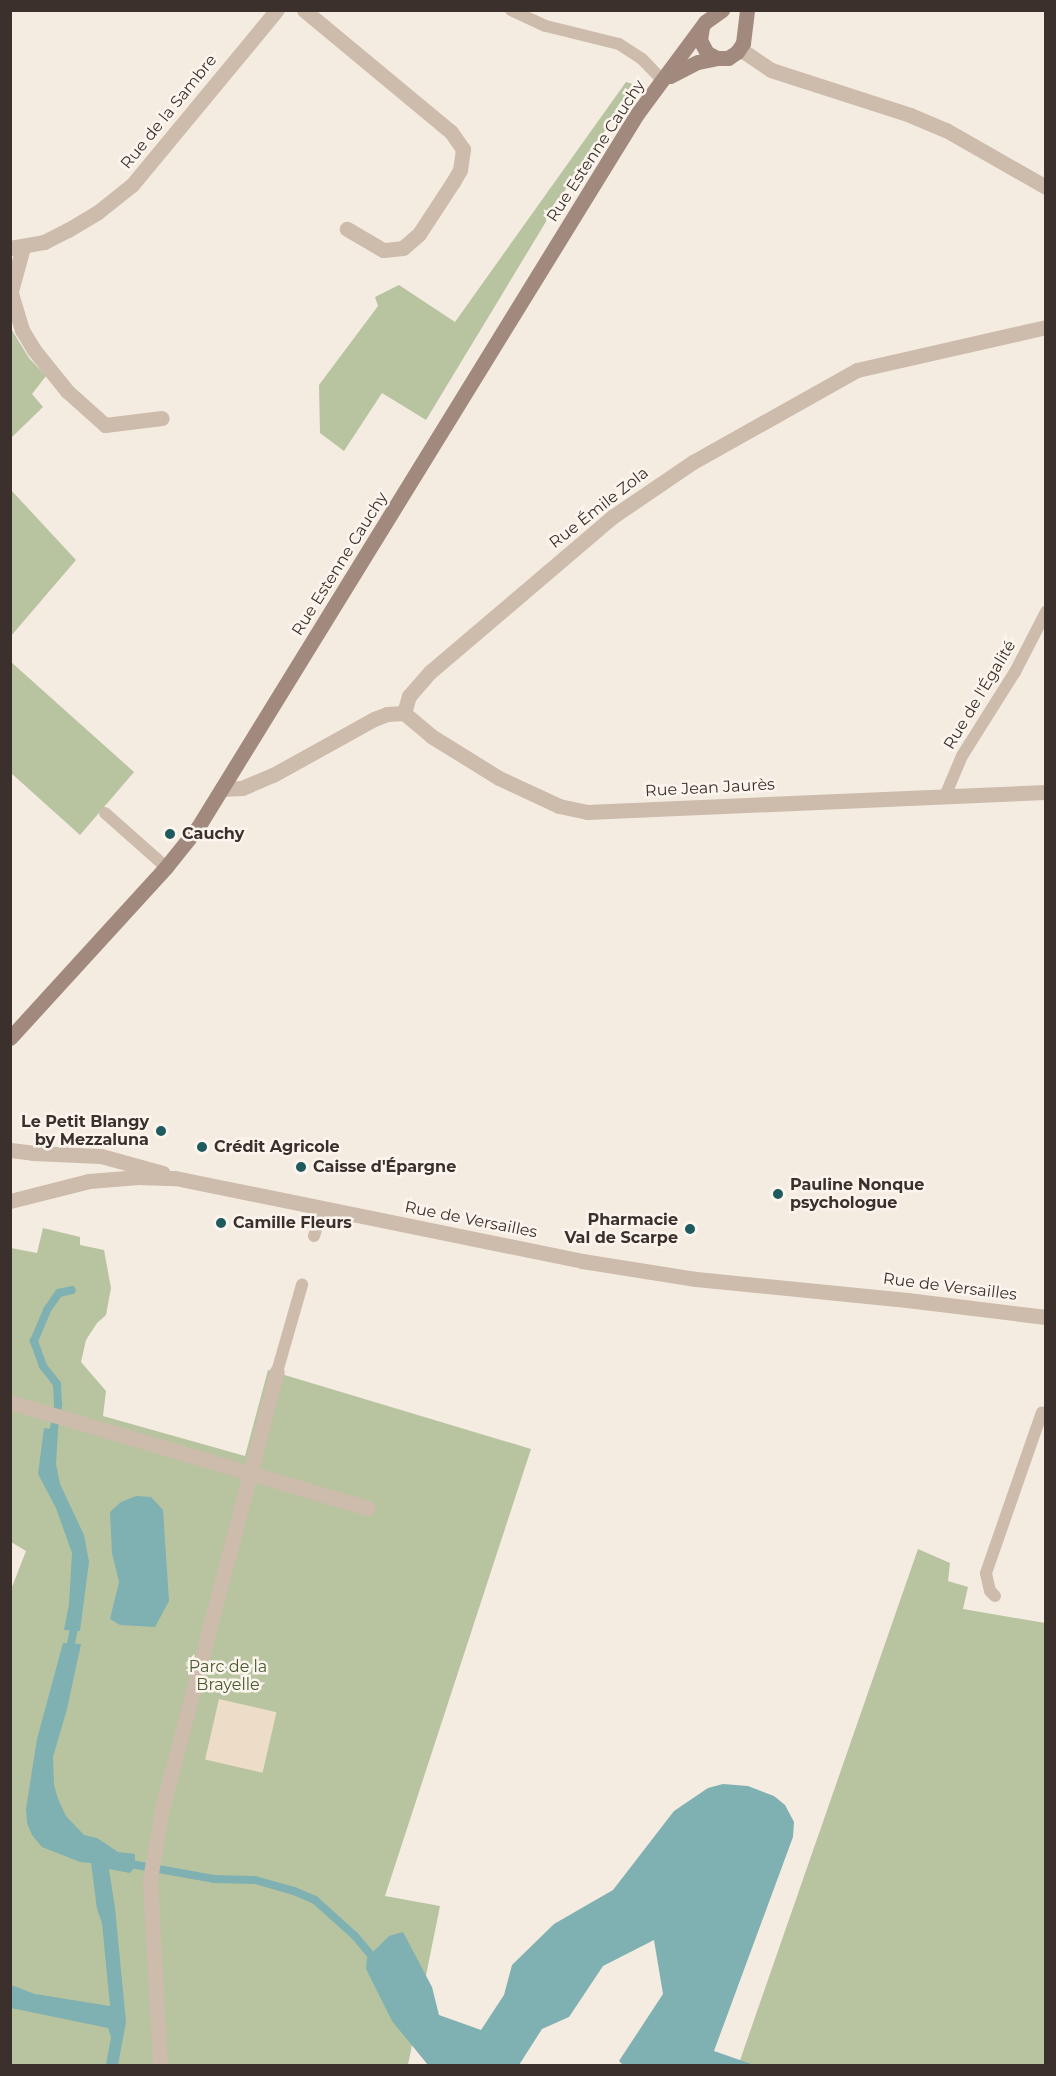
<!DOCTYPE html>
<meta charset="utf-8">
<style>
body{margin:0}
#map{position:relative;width:1056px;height:2076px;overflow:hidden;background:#f4ebe1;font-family:Montserrat,sans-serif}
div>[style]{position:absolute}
.green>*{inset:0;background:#b8c4a0}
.plaza>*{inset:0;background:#ecdcc8;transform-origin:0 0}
.water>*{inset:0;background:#7fb0b2}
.stream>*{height:8px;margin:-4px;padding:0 4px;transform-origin:4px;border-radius:4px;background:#7fb0b2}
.service>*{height:12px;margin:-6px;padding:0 6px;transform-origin:6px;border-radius:6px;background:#cdbbac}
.pedestrian>*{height:15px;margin:-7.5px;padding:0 7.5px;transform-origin:7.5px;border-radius:7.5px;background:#cdbbac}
.minor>*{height:15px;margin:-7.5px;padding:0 7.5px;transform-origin:7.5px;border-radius:7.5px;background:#cdbbac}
.tertiary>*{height:15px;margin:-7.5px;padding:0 7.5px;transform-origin:7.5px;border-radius:7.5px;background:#cdbbac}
.secondary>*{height:15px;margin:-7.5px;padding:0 7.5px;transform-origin:7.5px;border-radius:7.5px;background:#a18a7d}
.dots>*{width:16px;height:16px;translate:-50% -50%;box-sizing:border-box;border:3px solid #fbf5ee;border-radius:50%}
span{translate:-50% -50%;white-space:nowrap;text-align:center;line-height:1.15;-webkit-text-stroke:5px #fbf5ee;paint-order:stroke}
.street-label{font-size:16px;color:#3b302b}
.poi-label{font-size:16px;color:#3b302b;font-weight:700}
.left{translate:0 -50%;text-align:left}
.right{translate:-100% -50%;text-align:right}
.park-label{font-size:16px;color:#4a5a2e}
.frame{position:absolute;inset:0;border:12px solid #3b302b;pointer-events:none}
</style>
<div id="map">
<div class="green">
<i style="clip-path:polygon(626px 82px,636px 85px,573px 177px,426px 420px,382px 393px,344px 451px,320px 433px,319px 385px,378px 306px,375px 297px,399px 285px,455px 322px)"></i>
<i style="clip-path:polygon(10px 327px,29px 358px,46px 376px,32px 394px,43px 407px,11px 438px)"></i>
<i style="clip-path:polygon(11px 490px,76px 560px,11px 636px)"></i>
<i style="clip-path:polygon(11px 662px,134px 772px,80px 835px,11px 773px)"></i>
<i style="clip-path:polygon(43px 1228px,80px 1237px,80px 1245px,104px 1250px,111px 1288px,106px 1315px,97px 1323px,86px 1340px,81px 1362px,106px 1391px,103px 1416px,245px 1456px,268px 1370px,531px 1449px,385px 1896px,440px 1906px,408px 2065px,11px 2065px,10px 1592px,26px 1551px,11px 1542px,11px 1248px,37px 1253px)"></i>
<i style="clip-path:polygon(918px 1549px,950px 1563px,948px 1581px,968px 1587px,963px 1609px,1045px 1623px,1045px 2065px,738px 2066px)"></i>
</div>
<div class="plaza">
<i style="left:219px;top:1699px;width:59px;height:62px;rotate:13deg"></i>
</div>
<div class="water">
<i style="clip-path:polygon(44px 1428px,58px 1430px,56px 1464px,60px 1484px,84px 1535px,89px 1562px,80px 1631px,64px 1630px,69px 1604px,72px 1553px,56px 1508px,38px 1474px)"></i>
<i style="clip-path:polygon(136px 1496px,151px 1497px,163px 1510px,169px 1601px,155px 1627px,120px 1625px,110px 1619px,119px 1582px,112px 1553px,110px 1512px,121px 1502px)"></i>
<i style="clip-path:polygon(63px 1643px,81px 1644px,67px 1709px,53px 1757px,54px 1785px,58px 1799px,66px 1816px,84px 1835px,97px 1838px,118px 1852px,135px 1854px,135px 1867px,130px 1873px,109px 1869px,115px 1908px,126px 2022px,118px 2065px,106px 2065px,111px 2037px,108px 2028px,11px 2008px,11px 1985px,35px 1994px,110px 2006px,102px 1923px,97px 1909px,91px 1863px,80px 1862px,42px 1847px,32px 1835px,27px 1823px,26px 1809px,37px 1739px)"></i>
<i style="clip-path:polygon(723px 1784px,748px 1786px,774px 1796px,785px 1805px,794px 1822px,793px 1837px,714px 2051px,754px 2065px,624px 2066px,619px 2061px,663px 1994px,654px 1940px,603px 1966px,569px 2017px,542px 2029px,519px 2065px,428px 2065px,392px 2021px,366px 1969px,367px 1958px,389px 1936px,403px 1932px,432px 1987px,439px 2015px,481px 2030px,504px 1995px,512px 1965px,554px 1924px,613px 1890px,674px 1811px,708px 1788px)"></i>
</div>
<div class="stream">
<i style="left:52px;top:1440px;width:36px;rotate:-80deg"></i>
<i style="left:58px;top:1405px;width:21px;rotate:-93deg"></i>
<i style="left:57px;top:1384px;width:23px;rotate:-128deg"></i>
<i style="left:43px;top:1366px;width:27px;rotate:-110deg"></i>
<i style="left:34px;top:1341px;width:34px;rotate:-67deg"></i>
<i style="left:47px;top:1310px;width:21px;rotate:-55deg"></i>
<i style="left:59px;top:1293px;width:13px;rotate:-13deg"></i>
<i style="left:69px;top:1654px;width:36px;rotate:-79deg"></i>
<i style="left:125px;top:1863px;width:90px;rotate:10.2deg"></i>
<i style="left:214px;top:1879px;width:41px;rotate:1.4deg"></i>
<i style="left:255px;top:1880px;width:41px;rotate:15.8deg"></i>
<i style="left:294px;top:1891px;width:23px;rotate:23deg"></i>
<i style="left:315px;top:1900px;width:54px;rotate:42deg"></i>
<i style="left:355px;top:1936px;width:35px;rotate:50deg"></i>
</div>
<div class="service">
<i style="left:511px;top:10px;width:38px;rotate:25deg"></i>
<i style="left:546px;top:26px;width:75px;rotate:13.9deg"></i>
<i style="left:619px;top:44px;width:27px;rotate:33deg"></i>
<i style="left:642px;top:59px;width:30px;rotate:46deg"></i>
<i style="left:945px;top:796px;width:43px;rotate:-67deg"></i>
<i style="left:962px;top:756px;width:99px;rotate:-57.8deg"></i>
<i style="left:1015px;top:672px;width:68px;rotate:-62.7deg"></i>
<i style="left:105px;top:813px;width:81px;rotate:41.5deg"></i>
<i style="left:314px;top:1236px;width:28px;rotate:-73deg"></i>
<i style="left:277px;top:1372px;width:91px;rotate:-74deg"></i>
<i style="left:995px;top:1596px;width:7px;rotate:-135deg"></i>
<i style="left:990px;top:1591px;width:18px;rotate:-103deg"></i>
<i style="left:986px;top:1573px;width:170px;rotate:-70.8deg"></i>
</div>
<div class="pedestrian">
<i style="left:10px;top:1402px;width:373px;rotate:16.5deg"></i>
<i style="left:160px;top:2066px;width:187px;rotate:-93.1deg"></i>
<i style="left:150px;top:1879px;width:71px;rotate:-80.3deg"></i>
<i style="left:162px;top:1809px;width:452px;rotate:-75.3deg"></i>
</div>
<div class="minor">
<i style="left:304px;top:10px;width:191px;rotate:39.7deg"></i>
<i style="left:451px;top:132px;width:21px;rotate:55deg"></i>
<i style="left:463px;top:149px;width:21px;rotate:98deg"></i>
<i style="left:460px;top:170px;width:14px;rotate:120deg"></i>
<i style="left:453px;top:182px;width:62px;rotate:123.2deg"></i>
<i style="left:419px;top:234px;width:21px;rotate:139deg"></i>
<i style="left:403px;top:248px;width:20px;rotate:174deg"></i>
<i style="left:383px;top:250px;width:42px;rotate:-149.7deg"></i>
<i style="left:740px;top:49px;width:37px;rotate:34deg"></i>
<i style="left:771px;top:70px;width:146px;rotate:17.9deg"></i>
<i style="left:910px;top:115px;width:39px;rotate:23deg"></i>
<i style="left:946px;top:130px;width:115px;rotate:29.7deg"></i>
<i style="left:10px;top:248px;width:35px;rotate:-10deg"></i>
<i style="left:44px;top:242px;width:27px;rotate:-27deg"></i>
<i style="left:68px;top:230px;width:35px;rotate:-31deg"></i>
<i style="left:98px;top:212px;width:43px;rotate:-38.5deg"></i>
<i style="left:132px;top:185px;width:227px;rotate:-50.4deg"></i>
<i style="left:10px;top:290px;width:42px;rotate:73.3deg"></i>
<i style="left:22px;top:330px;width:23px;rotate:59deg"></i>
<i style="left:34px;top:350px;width:53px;rotate:51.2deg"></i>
<i style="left:67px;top:391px;width:51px;rotate:41.8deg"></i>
<i style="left:105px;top:425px;width:57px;rotate:-7deg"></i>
<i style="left:11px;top:291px;width:46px;rotate:-74.7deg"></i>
<i style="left:404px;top:713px;width:18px;rotate:-74deg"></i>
<i style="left:409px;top:696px;width:32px;rotate:-49deg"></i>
<i style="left:430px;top:672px;width:239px;rotate:-40.4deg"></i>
<i style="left:612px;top:517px;width:98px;rotate:-34.2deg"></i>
<i style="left:693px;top:462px;width:188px;rotate:-29.3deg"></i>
<i style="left:857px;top:370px;width:194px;rotate:-12.8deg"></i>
<i style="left:404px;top:713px;width:35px;rotate:40deg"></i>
<i style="left:431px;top:736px;width:80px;rotate:31.7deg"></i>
<i style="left:499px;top:778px;width:66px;rotate:25deg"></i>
<i style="left:559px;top:806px;width:29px;rotate:12deg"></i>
<i style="left:587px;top:812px;width:459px;rotate:-2.5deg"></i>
<i style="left:222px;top:789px;width:20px;rotate:-3deg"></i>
<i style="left:242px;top:788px;width:34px;rotate:-23deg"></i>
<i style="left:273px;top:775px;width:115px;rotate:-29deg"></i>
<i style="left:374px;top:719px;width:14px;rotate:-21deg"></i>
<i style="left:387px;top:714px;width:17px;rotate:-3deg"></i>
</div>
<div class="tertiary">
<i style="left:10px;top:1150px;width:23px;rotate:7deg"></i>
<i style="left:33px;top:1153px;width:68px;rotate:2.5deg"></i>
<i style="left:101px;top:1156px;width:64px;rotate:15.3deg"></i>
<i style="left:10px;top:1201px;width:81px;rotate:-14.2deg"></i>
<i style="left:89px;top:1181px;width:50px;rotate:-4.6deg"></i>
<i style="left:139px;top:1177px;width:36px;rotate:2deg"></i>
<i style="left:175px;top:1178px;width:415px;rotate:11.5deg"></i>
<i style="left:582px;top:1261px;width:115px;rotate:9deg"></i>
<i style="left:696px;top:1279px;width:212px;rotate:5.7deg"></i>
<i style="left:907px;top:1300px;width:140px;rotate:7deg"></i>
</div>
<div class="secondary">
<i style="left:702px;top:27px;width:13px;rotate:99deg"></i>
<i style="left:700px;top:40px;width:15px;rotate:62deg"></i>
<i style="left:707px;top:53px;width:11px;rotate:27deg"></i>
<i style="left:717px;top:58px;width:11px"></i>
<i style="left:728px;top:58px;width:11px;rotate:-34deg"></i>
<i style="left:737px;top:52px;width:11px;rotate:-56deg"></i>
<i style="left:743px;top:43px;width:33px;rotate:-83deg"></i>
<i style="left:670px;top:76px;width:31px;rotate:-27deg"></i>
<i style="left:698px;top:62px;width:19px;rotate:-12deg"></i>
<i style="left:10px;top:1038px;width:231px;rotate:-47.6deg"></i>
<i style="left:166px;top:867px;width:51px;rotate:-51.3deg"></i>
<i style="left:198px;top:827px;width:837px;rotate:-58.38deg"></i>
<i style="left:637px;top:114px;width:114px;rotate:-53.5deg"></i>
<i style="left:705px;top:22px;width:21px;rotate:-35deg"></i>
</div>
<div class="dots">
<i style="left:170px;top:834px;background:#1f5a5e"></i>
<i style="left:161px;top:1131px;background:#1f5a5e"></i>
<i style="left:202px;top:1147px;background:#1f5a5e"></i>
<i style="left:301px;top:1167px;background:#1f5a5e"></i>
<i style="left:778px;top:1194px;background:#1f5a5e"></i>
<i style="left:221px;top:1223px;background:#1f5a5e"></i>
<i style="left:690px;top:1229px;background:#1f5a5e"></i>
</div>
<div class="street-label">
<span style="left:169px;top:112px;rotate:-51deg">Rue de la Sambre</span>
<span style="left:596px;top:151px;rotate:-57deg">Rue Estenne Cauchy</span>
<span style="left:599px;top:508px;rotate:-38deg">Rue Émile Zola</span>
<span style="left:340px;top:564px;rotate:-58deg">Rue Estenne Cauchy</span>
<span style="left:980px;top:695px;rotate:-59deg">Rue de l'Égalité</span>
<span style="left:710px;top:788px;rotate:-3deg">Rue Jean Jaurès</span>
<span style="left:471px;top:1220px;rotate:11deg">Rue de Versailles</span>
<span style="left:950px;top:1287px;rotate:7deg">Rue de Versailles</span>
</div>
<div class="poi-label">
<span class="left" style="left:182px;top:834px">Cauchy</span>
<span class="right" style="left:149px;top:1131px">Le Petit Blangy<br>by Mezzaluna</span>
<span class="left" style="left:214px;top:1147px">Crédit Agricole</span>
<span class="left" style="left:313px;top:1167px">Caisse d'Épargne</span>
<span class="left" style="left:790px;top:1194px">Pauline Nonque<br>psychologue</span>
<span class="right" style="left:678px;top:1229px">Pharmacie<br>Val de Scarpe</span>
<span class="left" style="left:233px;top:1223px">Camille Fleurs</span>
</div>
<div class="park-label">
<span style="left:228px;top:1676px">Parc de la<br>Brayelle</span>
</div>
<div class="frame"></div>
</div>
